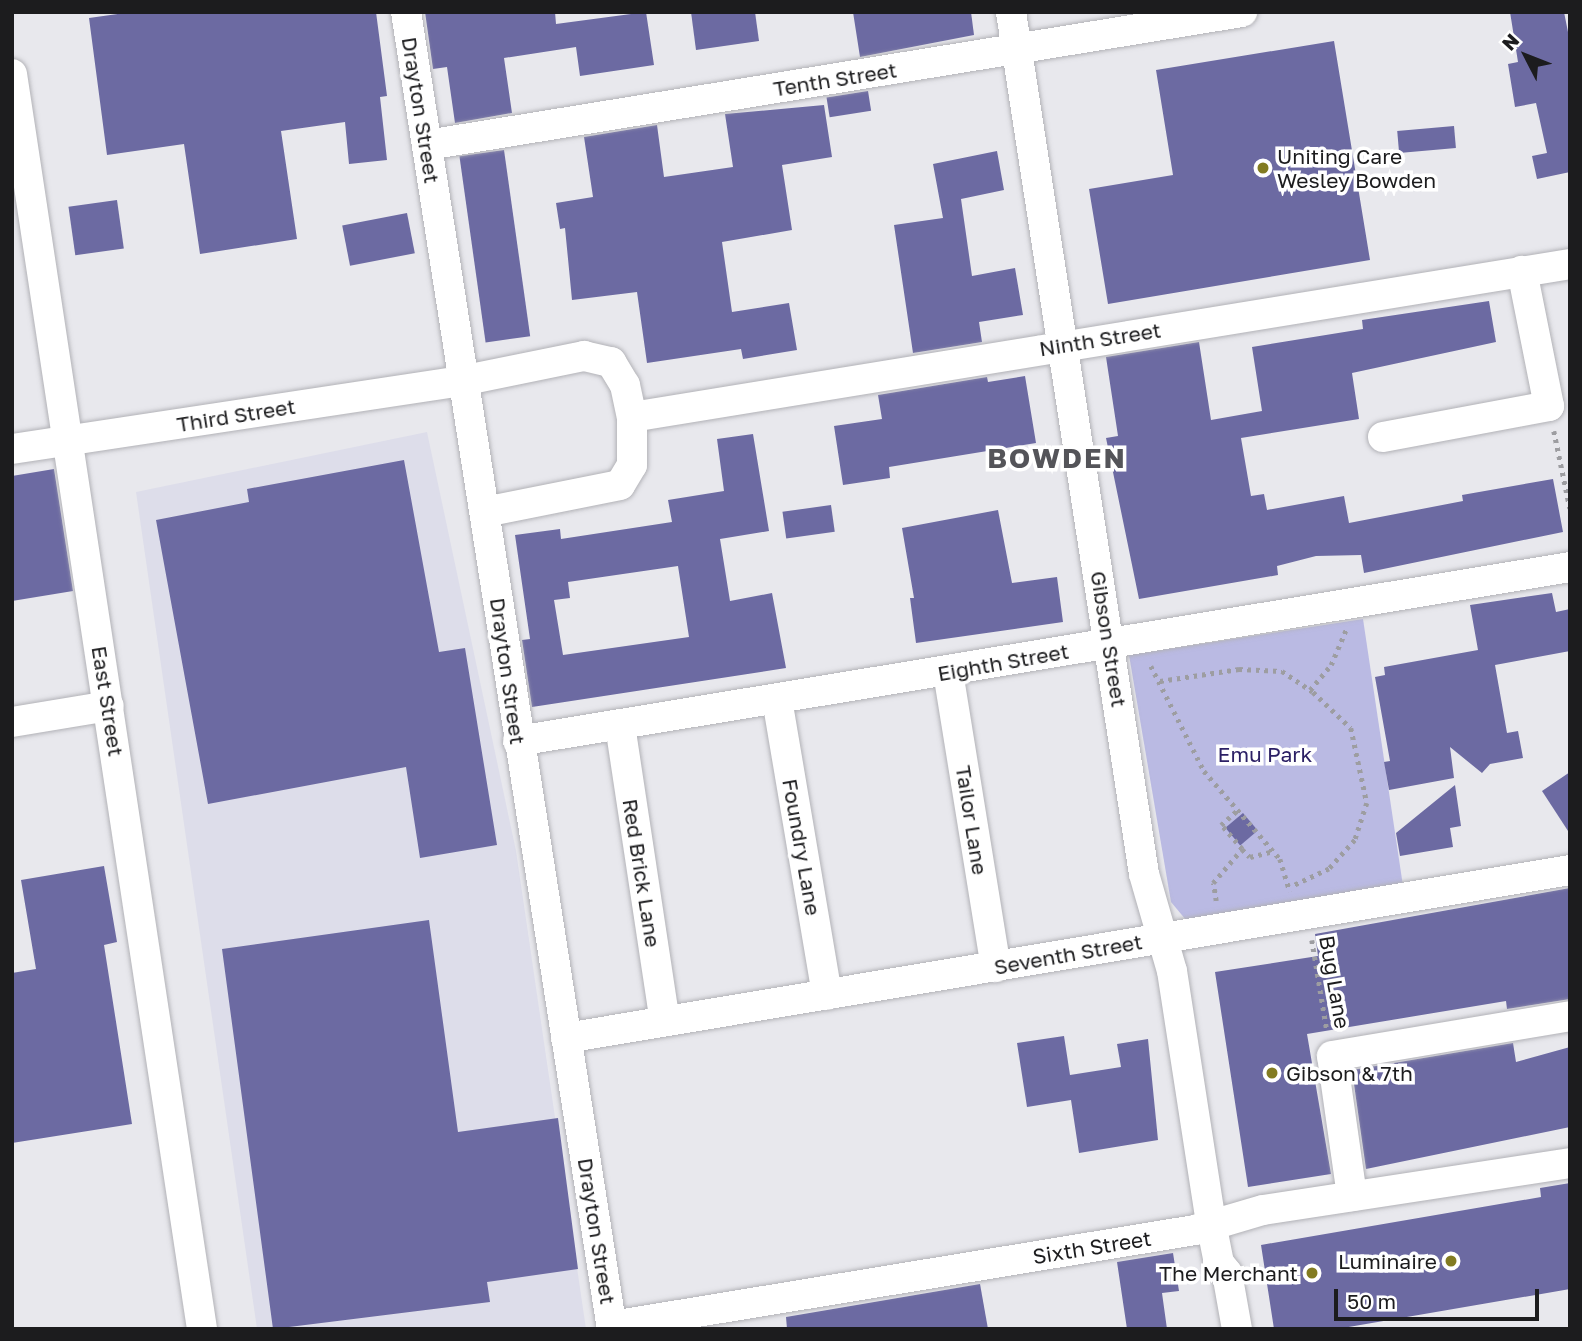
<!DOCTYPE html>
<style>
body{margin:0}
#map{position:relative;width:1582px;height:1341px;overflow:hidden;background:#e8e8ed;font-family:"Golos Text",sans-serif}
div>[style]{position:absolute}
.built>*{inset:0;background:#ddddea}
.green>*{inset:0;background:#babae3}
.building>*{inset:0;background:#6c6aa2;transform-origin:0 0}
.path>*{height:4.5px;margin-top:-2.25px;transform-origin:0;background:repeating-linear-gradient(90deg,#9d9da1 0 3.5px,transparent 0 8.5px)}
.roads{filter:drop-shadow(0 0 2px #b2b2b7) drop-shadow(0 0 2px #b2b2b7)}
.minor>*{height:30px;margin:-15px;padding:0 15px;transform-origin:15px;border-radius:15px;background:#fff}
.dots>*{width:19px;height:19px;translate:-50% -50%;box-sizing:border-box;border:4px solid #fff;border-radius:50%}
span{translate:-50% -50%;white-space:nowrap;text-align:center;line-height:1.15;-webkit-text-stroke:7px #fff;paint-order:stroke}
.street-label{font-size:21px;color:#1c1c1e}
.poi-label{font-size:21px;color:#1c1c1e}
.left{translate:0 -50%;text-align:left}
.right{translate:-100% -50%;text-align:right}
.park-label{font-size:21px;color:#2c2065}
.district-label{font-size:28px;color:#545459;font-weight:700;letter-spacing:2px}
.frame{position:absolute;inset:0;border:14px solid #1c1c1e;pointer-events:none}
.north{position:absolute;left:1491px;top:21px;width:70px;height:70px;-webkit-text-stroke:5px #fff;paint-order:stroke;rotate:312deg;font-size:19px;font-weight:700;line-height:28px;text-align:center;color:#1c1c1e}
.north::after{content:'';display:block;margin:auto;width:24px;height:32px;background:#1c1c1e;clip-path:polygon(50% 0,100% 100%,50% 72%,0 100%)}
.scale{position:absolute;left:1334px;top:1289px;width:205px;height:32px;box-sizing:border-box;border:4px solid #1c1c1e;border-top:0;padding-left:9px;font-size:21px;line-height:24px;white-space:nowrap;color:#1c1c1e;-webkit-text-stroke:5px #fff;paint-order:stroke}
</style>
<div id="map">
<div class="built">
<i style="clip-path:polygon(427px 432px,516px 851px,586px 1329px,257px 1329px,136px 492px)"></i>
</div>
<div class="green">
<i style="clip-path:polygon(1363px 619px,1403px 886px,1186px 920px,1171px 902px,1129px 655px)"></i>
</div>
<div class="building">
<i style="clip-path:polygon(132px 12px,376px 12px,387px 96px,380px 97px,387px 160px,349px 164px,345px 122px,281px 131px,297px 239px,200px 254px,184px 144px,107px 155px,89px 18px)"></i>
<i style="clip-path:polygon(425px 12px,555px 12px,556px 24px,646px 12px,654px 65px,580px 76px,576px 47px,504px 58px,512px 113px,455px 123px,447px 67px,433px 69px)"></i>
<i style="clip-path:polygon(691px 12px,755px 12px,759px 41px,696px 50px)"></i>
<i style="clip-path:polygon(853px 12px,971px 12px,974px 35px,860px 57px)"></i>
<i style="clip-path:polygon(1510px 12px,1564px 12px,1570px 42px,1570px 172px,1537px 179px,1532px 156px,1547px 153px,1536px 103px,1515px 107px,1508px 64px,1518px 62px)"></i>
<i style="clip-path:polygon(1334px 41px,1370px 260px,1108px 304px,1089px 189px,1173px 175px,1156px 70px)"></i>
<i style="left:868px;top:91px;width:20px;height:42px;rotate:81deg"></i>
<i style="clip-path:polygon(824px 105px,832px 157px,782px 165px,792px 230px,722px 242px,732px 312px,789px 303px,797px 350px,743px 359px,741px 349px,647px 363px,637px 292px,572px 300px,565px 228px,560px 229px,556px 203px,593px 197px,584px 137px,657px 125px,664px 177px,733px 167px,725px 114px)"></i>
<i style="left:1454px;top:126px;width:22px;height:57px;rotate:85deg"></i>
<i style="left:504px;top:150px;width:188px;height:45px;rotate:82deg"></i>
<i style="clip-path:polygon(997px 151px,1004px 190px,961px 199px,972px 276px,1015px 268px,1023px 315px,979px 322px,982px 342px,913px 353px,894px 225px,943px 218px,933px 164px)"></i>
<i style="left:117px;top:200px;width:49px;height:49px;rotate:82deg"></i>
<i style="left:407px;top:213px;width:41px;height:66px;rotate:79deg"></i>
<i style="clip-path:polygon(1489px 301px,1496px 342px,1352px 373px,1359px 419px,1241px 438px,1251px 496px,1264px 494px,1267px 510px,1344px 496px,1349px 523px,1463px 501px,1462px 495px,1553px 479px,1563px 532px,1364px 573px,1361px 555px,1316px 556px,1277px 566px,1278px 575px,1139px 599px,1106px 438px,1118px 436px,1106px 357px,1199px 342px,1211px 420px,1262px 411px,1252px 347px,1363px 329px,1362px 320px)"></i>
<i style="clip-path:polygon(1025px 376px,1036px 443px,889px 467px,890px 478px,843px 485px,834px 426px,882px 419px,878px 395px,987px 377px,988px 382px)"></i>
<i style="clip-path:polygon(evenodd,753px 434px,769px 531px,720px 539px,730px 601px,772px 593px,786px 668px,532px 707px,522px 640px,530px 639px,515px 535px,560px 529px,561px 539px,672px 522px,668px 500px,724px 491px,717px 439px,753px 434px,678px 566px,689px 637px,563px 655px,554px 600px,570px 598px,568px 582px,678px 566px)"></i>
<i style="clip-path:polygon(404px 460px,439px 652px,465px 648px,497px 845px,420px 858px,406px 767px,208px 804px,156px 520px,249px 502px,247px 489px)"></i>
<i style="clip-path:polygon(54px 469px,73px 591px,12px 601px,12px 476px)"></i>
<i style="left:831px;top:505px;width:27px;height:49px;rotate:82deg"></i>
<i style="clip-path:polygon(998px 510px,1012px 583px,1057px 577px,1063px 622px,916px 643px,910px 598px,914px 598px,902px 528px)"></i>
<i style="clip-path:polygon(1552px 593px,1556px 612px,1570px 609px,1570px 651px,1495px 665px,1507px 733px,1518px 731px,1523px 758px,1490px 764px,1482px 773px,1450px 747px,1454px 778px,1389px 790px,1384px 762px,1390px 761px,1375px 677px,1385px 675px,1384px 667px,1478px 650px,1470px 605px)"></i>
<i style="clip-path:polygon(1570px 772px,1570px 834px,1542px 791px)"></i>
<i style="clip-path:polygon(1455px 785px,1461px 826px,1450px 828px,1453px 847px,1400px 856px,1396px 833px)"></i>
<i style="left:1243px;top:813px;width:23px;height:23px;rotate:50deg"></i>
<i style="clip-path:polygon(104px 866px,117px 942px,104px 945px,132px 1124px,12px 1143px,12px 973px,36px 969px,21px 880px)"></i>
<i style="clip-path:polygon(1570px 888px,1570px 999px,1507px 1009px,1506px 1001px,1307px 1034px,1331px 1174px,1248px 1187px,1215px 972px,1318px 956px,1315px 934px)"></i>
<i style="clip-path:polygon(429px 920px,458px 1132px,558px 1118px,578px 1269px,487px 1282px,490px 1302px,273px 1329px,222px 949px)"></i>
<i style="clip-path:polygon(1064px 1036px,1070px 1075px,1121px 1067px,1117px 1044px,1148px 1039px,1158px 1140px,1079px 1153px,1071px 1100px,1027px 1107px,1017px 1043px)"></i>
<i style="clip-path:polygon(1513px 1043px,1516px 1062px,1570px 1047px,1570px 1127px,1366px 1169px,1352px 1070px)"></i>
<i style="clip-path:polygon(1570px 1183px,1570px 1289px,1337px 1329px,1274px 1329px,1261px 1245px,1541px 1197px,1540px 1188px)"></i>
<i style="clip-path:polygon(1173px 1253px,1179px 1291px,1162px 1293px,1167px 1329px,1127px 1329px,1117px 1262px)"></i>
<i style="clip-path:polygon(980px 1284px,988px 1329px,787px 1329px,786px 1317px)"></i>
</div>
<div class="path">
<i style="left:1554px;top:431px;width:79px;rotate:78.3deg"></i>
<i style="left:1151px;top:666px;width:118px;rotate:63.2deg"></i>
<i style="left:1204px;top:771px;width:116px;rotate:49.2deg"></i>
<i style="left:1280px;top:859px;width:34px;rotate:73deg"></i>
<i style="left:1160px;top:681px;width:80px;rotate:-8.6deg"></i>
<i style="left:1239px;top:669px;width:43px;rotate:2.7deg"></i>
<i style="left:1282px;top:671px;width:37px;rotate:34deg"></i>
<i style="left:1313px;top:692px;width:52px;rotate:43.5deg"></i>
<i style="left:1351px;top:728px;width:77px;rotate:78deg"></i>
<i style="left:1367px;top:803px;width:39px;rotate:108deg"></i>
<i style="left:1355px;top:840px;width:39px;rotate:132deg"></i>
<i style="left:1329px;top:869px;width:40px;rotate:155deg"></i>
<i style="left:1310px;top:690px;width:33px;rotate:-50deg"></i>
<i style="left:1331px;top:665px;width:38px;rotate:-67deg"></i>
<i style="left:1242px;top:849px;width:11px;rotate:45deg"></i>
<i style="left:1250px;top:857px;width:25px;rotate:-14deg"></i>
<i style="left:1216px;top:901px;width:18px;rotate:-99deg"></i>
<i style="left:1213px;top:883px;width:45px;rotate:-49.5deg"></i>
<i style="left:1242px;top:849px;width:32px;rotate:-131deg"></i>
<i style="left:1221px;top:825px;width:24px;rotate:-42deg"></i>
<i style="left:1312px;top:940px;width:92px;rotate:80.6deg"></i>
</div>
<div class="roads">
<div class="minor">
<i style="left:406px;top:12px;width:1333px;rotate:81.11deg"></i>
<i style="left:1011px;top:12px;width:872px;rotate:81.23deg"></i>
<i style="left:1144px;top:874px;width:101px;rotate:73.9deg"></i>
<i style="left:1172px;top:971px;width:255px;rotate:81.2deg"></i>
<i style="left:1211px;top:1223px;width:41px;rotate:78.7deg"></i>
<i style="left:1219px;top:1263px;width:13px;rotate:51deg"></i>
<i style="left:1227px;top:1273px;width:57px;rotate:79.9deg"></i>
<i style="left:12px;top:74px;width:1269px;rotate:81.39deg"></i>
<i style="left:427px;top:145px;width:826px;rotate:-9.27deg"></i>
<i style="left:632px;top:417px;width:950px;rotate:-9.26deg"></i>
<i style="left:1383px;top:437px;width:169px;rotate:-10.6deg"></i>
<i style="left:1549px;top:406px;width:138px;rotate:-101.3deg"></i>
<i style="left:12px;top:449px;width:454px;rotate:-8.6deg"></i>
<i style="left:461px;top:381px;width:126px;rotate:-11.5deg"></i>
<i style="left:584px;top:356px;width:28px;rotate:13deg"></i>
<i style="left:611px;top:362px;width:27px;rotate:59deg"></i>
<i style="left:625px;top:385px;width:33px;rotate:78deg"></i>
<i style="left:632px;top:417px;width:48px;rotate:90deg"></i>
<i style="left:632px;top:465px;width:23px;rotate:121deg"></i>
<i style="left:620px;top:485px;width:138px;rotate:168.7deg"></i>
<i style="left:948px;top:672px;width:299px;rotate:80.8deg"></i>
<i style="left:777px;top:699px;width:300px;rotate:80.4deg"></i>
<i style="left:12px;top:722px;width:98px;rotate:-9.4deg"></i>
<i style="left:620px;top:725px;width:299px;rotate:81.4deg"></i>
<i style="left:518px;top:741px;width:1066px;rotate:-9.39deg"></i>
<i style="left:566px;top:1038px;width:1018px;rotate:-9.5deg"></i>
<i style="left:1352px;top:1196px;width:141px;rotate:-98.1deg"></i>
<i style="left:1332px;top:1056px;width:241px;rotate:-9.5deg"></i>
<i style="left:612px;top:1326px;width:591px;rotate:-9.35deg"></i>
<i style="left:1195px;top:1230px;width:71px;rotate:-16.4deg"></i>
<i style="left:1263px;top:1210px;width:311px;rotate:-8.7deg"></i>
</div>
</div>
<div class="dots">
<i style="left:1263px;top:168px;background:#827b21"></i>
<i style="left:1272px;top:1073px;background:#827b21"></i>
<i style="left:1451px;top:1261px;background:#827b21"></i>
<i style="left:1312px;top:1273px;background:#827b21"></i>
</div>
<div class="street-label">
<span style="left:835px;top:79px;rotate:-9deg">Tenth Street</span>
<span style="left:421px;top:110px;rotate:81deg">Drayton Street</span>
<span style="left:1100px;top:339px;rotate:-9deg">Ninth Street</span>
<span style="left:236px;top:415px;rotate:-9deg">Third Street</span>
<span style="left:1109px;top:639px;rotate:81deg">Gibson Street</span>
<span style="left:1003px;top:662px;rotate:-10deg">Eighth Street</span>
<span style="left:508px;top:671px;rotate:82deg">Drayton Street</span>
<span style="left:108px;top:701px;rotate:81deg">East Street</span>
<span style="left:972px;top:820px;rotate:81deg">Tailor Lane</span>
<span style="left:802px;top:847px;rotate:80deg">Foundry Lane</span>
<span style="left:642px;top:873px;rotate:81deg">Red Brick Lane</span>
<span style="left:1068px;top:954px;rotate:-10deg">Seventh Street</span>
<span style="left:1335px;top:982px;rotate:80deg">Bug Lane</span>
<span style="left:597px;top:1231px;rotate:81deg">Drayton Street</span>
<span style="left:1092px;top:1247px;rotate:-9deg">Sixth Street</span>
</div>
<div class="poi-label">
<span class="left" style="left:1277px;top:168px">Uniting Care<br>Wesley Bowden</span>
<span class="left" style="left:1286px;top:1073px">Gibson &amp; 7th</span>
<span class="right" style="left:1437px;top:1261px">Luminaire</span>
<span class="right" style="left:1298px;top:1273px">The Merchant</span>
</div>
<div class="park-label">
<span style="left:1265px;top:754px">Emu Park</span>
</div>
<div class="district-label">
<span style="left:1057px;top:458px">BOWDEN</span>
</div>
<div class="frame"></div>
<div class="north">N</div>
<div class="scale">50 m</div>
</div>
